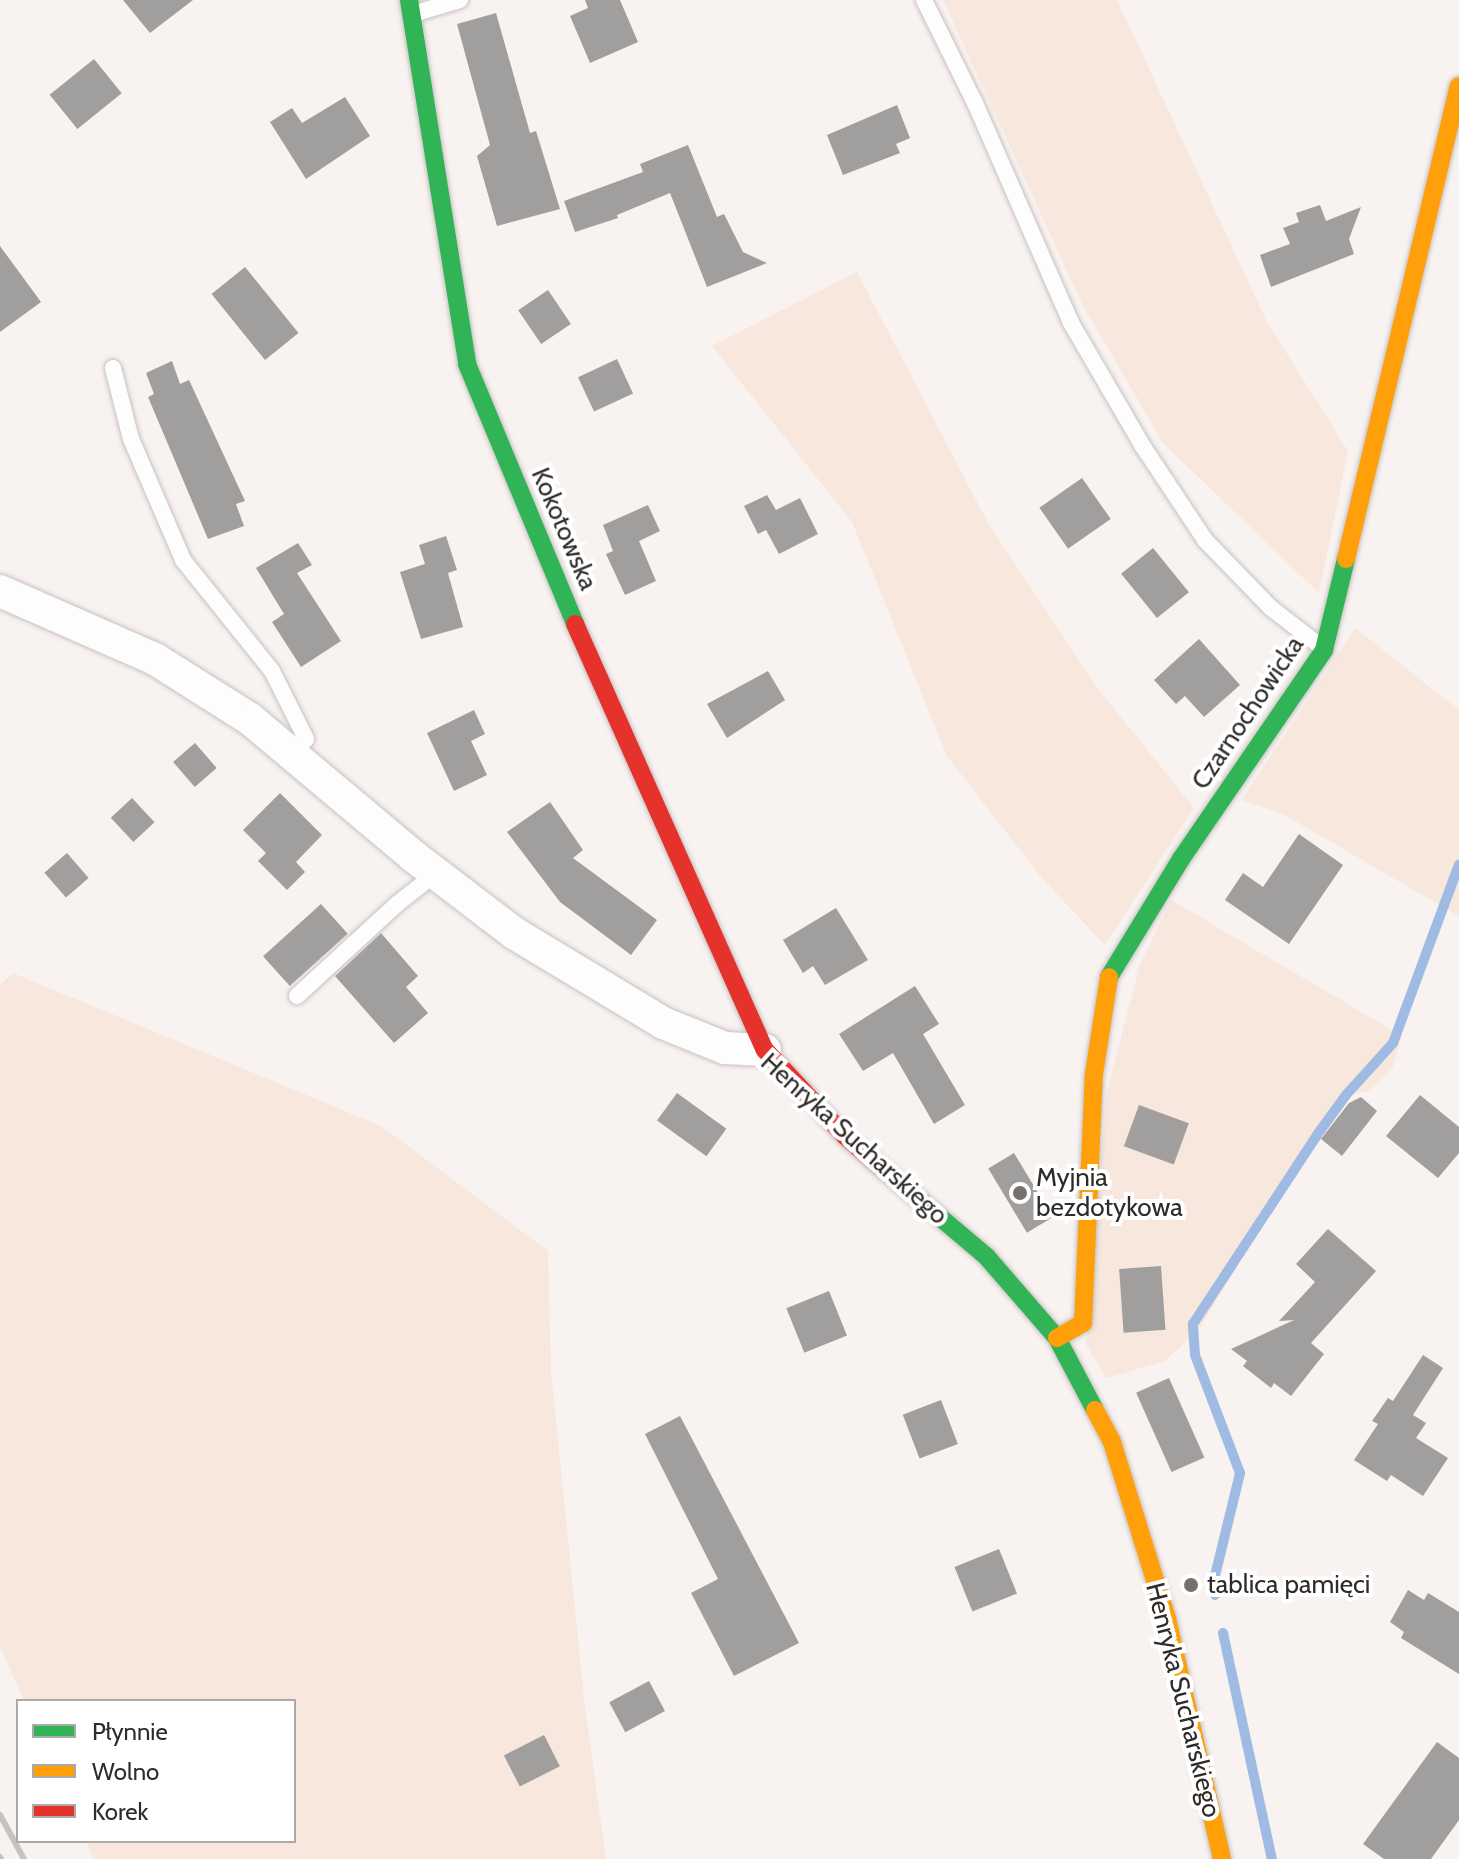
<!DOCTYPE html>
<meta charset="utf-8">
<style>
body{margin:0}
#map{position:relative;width:1459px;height:1859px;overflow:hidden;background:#f8f3f0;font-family:Cabin,sans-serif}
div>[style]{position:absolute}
.green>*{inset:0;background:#f7e7dd}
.stream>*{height:10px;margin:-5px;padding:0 5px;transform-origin:5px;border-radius:5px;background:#9fbae3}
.building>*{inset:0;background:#a19e9e;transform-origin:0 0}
.roads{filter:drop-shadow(0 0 2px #c6c2c0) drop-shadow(0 0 2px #c6c2c0)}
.lane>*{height:16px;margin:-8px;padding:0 8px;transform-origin:8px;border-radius:8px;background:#fefdfd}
.street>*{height:32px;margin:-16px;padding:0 16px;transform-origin:16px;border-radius:16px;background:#fefdfd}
.fast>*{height:18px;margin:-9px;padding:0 9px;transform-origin:9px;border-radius:9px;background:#30b455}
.slow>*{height:18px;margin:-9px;padding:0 9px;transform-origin:9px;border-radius:9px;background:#ff9f0a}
.jam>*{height:18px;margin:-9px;padding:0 9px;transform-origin:9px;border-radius:9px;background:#e5322d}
.rail>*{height:6px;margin:-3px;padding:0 3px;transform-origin:3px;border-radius:3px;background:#c5c4c4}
.dots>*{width:22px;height:22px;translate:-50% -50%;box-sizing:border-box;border:4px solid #fff;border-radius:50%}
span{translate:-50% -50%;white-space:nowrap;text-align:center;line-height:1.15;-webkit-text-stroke:8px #fff;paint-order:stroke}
.street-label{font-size:26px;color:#2e2b29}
.poi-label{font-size:26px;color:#2e2b29}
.left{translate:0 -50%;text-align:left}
.legend{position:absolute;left:16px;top:1699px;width:280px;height:144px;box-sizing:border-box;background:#fff;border:2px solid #abaaa9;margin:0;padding:10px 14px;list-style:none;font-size:24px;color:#2e2b29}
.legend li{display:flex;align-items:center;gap:16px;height:40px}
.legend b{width:40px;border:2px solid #abaaa9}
</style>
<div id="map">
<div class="green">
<i style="clip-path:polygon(943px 0,1117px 0,1267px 322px,1348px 451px,1319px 593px,1163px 443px,1081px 302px)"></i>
<i style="clip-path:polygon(857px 272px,989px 525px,1095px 685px,1194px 808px,1105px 945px,1040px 876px,947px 756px,852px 522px,712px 346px)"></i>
<i style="clip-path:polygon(1355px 628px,1459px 710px,1459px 916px,1281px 813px,1242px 800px)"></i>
<i style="clip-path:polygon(1171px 900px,1402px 1036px,1392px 1069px,1368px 1091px,1354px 1093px,1297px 1168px,1200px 1328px,1165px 1361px,1107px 1378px,1086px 1345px,1107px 1093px,1139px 967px)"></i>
<i style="clip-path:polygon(13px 973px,381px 1126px,548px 1251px,551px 1371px,585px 1707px,606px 1859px,94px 1859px,86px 1841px,294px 1841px,294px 1701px,24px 1701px,0 1646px,0 985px)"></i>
</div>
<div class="stream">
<i style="left:1215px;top:1595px;width:11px;rotate:-100deg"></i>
<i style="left:1213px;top:1584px;width:114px;rotate:-76.3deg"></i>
<i style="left:1240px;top:1473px;width:126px;rotate:-110.9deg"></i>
<i style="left:1195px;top:1355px;width:31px;rotate:-94deg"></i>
<i style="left:1193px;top:1324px;width:226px;rotate:-56.7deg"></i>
<i style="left:1317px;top:1135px;width:49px;rotate:-54.1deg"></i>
<i style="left:1346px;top:1095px;width:70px;rotate:-47.9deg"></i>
<i style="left:1393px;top:1043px;width:190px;rotate:-69.7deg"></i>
<i style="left:1223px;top:1633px;width:231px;rotate:77.8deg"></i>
</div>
<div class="building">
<i style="clip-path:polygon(123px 0,193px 0,150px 33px)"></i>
<i style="clip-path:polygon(585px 0,620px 0,638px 42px,590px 63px,570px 16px,588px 8px)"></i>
<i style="clip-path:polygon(496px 13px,530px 133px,536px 131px,560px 209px,497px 226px,477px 156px,490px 145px,457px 24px)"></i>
<i style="left:94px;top:59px;width:44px;height:57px;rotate:51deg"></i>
<i style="clip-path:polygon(345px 97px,370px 136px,306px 179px,270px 122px,292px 108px,302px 123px)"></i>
<i style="clip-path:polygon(897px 105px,910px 138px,896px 144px,900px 153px,843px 175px,827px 135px)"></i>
<i style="clip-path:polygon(688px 145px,717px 217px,724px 214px,743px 252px,767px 263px,707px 287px,670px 193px,617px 215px,618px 218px,575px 232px,564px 201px,643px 172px,640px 164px)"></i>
<i style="clip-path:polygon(1320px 205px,1326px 221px,1361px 207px,1349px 239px,1354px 254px,1271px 287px,1260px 255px,1290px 244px,1283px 228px,1299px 222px,1296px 213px)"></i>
<i style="clip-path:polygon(0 246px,41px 302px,0 332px)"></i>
<i style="left:245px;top:267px;width:85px;height:43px;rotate:51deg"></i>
<i style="left:548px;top:290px;width:41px;height:36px;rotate:56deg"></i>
<i style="left:617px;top:359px;width:38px;height:43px;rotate:65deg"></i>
<i style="clip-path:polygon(172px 361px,180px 384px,189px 380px,245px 501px,236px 504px,244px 526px,208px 539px,148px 397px,154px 394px,146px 373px)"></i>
<i style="left:1082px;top:478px;width:50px;height:52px;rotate:55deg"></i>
<i style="clip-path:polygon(767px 495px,776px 510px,800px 498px,818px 534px,779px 554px,766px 530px,758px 534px,744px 506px)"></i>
<i style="clip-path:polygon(648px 505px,660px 531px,639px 541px,656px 581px,625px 595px,606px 554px,613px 551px,603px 525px)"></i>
<i style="clip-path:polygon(446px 536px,457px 570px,448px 573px,463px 627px,421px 639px,400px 572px,425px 564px,419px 545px)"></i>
<i style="clip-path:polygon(298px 543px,312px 565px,297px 573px,341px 641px,301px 667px,272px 622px,284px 614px,256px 568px)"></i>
<i style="left:1153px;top:548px;width:57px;height:41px;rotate:51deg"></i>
<i style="clip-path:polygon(1199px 639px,1240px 685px,1204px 717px,1185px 696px,1176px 704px,1154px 680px)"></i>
<i style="clip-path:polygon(768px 671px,785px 700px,727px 738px,707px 704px)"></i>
<i style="clip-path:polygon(474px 710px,485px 734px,471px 741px,487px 775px,454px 791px,427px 733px)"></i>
<i style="left:195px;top:743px;width:33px;height:29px;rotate:49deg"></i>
<i style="clip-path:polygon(280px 793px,322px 835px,296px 862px,305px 872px,287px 890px,258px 861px,266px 853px,243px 830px)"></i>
<i style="left:132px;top:798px;width:33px;height:29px;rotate:47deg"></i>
<i style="clip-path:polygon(550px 802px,583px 850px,573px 858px,657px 920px,631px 955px,560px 902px,507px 832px)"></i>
<i style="clip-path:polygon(1299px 834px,1343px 865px,1289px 944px,1225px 900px,1243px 873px,1263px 887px)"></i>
<i style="left:67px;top:853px;width:33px;height:30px;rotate:49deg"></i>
<i style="left:321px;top:904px;width:40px;height:78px;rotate:48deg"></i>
<i style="clip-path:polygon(836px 908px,868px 960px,825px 985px,813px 966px,803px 973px,783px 940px)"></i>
<i style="clip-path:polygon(381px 933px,418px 976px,406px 987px,428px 1013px,394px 1043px,335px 976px)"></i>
<i style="clip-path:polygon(915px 986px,939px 1024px,923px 1034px,965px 1105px,934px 1124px,893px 1053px,863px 1071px,839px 1034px)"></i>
<i style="left:677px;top:1093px;width:61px;height:34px;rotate:36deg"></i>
<i style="clip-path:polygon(1420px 1095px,1459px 1127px,1459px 1153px,1438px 1178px,1386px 1136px)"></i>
<i style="clip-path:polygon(1361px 1097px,1377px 1111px,1342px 1156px,1321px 1139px,1349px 1103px)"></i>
<i style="left:1139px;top:1105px;width:53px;height:44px;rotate:20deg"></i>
<i style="left:1014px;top:1153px;width:75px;height:30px;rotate:59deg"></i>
<i style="clip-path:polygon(1328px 1229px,1376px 1271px,1311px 1343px,1324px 1354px,1291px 1396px,1274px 1383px,1271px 1388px,1243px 1366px,1247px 1361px,1231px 1349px,1294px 1320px,1279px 1321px,1315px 1282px,1296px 1264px)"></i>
<i style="left:1161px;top:1266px;width:64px;height:42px;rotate:86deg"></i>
<i style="left:829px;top:1291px;width:48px;height:46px;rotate:68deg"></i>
<i style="clip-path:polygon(1423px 1355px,1443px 1368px,1413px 1415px,1426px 1423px,1416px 1438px,1448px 1458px,1423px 1496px,1391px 1475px,1387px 1481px,1354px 1460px,1378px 1424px,1372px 1421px,1388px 1398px,1393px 1401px)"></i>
<i style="left:1169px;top:1378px;width:87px;height:36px;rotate:66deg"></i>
<i style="left:941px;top:1400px;width:47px;height:41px;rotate:69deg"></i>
<i style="clip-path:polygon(680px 1416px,799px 1643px,734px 1676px,691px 1593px,718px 1579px,645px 1434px)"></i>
<i style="left:999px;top:1549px;width:48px;height:48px;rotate:68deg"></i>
<i style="clip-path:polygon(1408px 1590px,1424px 1600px,1428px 1593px,1459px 1612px,1459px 1674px,1401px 1638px,1404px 1632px,1390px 1622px)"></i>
<i style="left:649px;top:1681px;width:34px;height:45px;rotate:62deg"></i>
<i style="left:544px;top:1735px;width:35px;height:45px;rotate:63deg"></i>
<i style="clip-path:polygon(1437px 1742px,1459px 1758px,1459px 1820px,1431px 1859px,1384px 1859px,1363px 1844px)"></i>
</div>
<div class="roads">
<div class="lane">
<i style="left:924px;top:0;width:115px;rotate:63.7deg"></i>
<i style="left:975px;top:103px;width:240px;rotate:66.4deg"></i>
<i style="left:1071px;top:323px;width:141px;rotate:59.8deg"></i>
<i style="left:1142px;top:445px;width:114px;rotate:56.4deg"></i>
<i style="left:1205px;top:540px;width:95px;rotate:45.9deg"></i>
<i style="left:1271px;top:608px;width:62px;rotate:37.8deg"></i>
<i style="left:413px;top:14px;width:49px;rotate:-16.6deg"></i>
<i style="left:113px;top:368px;width:73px;rotate:75.8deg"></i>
<i style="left:131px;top:439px;width:132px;rotate:66.7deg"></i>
<i style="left:183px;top:560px;width:142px;rotate:51.3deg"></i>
<i style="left:272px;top:671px;width:76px;rotate:63.4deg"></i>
<i style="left:306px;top:739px;width:18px;rotate:131deg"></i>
<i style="left:297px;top:996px;width:136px;rotate:-42.6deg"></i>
<i style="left:397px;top:904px;width:48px;rotate:-38.3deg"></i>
</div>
<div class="street">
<i style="left:0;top:591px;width:169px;rotate:23.7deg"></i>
<i style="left:155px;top:659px;width:112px;rotate:32.3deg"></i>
<i style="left:250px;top:719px;width:213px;rotate:40deg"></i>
<i style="left:413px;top:856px;width:127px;rotate:37.3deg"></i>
<i style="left:514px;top:933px;width:174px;rotate:31.1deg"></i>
<i style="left:663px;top:1023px;width:67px;rotate:22deg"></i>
<i style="left:725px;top:1048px;width:40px;rotate:2.9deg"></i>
</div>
<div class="fast">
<i style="left:409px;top:0;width:369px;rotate:80.9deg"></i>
<i style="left:467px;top:364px;width:282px;rotate:67.4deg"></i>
<i style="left:1109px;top:977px;width:138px;rotate:-58.6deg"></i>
<i style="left:1181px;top:859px;width:253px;rotate:-55.6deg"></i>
<i style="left:1324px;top:650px;width:94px;rotate:-76.4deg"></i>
<i style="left:877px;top:1164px;width:143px;rotate:40.2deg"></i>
<i style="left:986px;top:1256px;width:108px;rotate:49.1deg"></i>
<i style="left:1057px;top:1338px;width:81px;rotate:62.2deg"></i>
</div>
<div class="slow">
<i style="left:1346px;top:559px;width:486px;rotate:-76.6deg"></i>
<i style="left:1057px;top:1338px;width:30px;rotate:-30deg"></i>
<i style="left:1083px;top:1323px;width:249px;rotate:-87.5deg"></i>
<i style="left:1094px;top:1074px;width:98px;rotate:-81.2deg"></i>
<i style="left:1095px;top:1410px;width:36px;rotate:62deg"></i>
<i style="left:1112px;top:1442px;width:185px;rotate:72.7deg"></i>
<i style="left:1167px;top:1619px;width:246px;rotate:77.1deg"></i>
</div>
<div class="jam">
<i style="left:575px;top:624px;width:466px;rotate:66deg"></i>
<i style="left:765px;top:1050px;width:117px;rotate:47.1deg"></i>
<i style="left:845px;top:1136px;width:43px;rotate:41.2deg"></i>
</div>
</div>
<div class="rail">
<i style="left:0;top:1815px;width:50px;rotate:61.4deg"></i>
<i style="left:0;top:1857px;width:2px;rotate:63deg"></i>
</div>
<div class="dots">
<i style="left:1020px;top:1193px;background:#75716f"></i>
<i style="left:1191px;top:1585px;background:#75716f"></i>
</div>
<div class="street-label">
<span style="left:564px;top:529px;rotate:67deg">Kokotowska</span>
<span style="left:1248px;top:713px;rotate:-56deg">Czarnochowicka</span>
<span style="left:854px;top:1139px;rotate:42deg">Henryka Sucharskiego</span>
<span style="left:1183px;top:1700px;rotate:76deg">Henryka Sucharskiego</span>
</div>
<div class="poi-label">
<span class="left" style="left:1036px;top:1193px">Myjnia<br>bezdotykowa</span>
<span class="left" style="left:1207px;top:1585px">tablica pamięci</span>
</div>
<ul class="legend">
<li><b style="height:10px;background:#30b455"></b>Płynnie</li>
<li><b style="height:10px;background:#ff9f0a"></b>Wolno</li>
<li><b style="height:10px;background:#e5322d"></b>Korek</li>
</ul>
</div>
